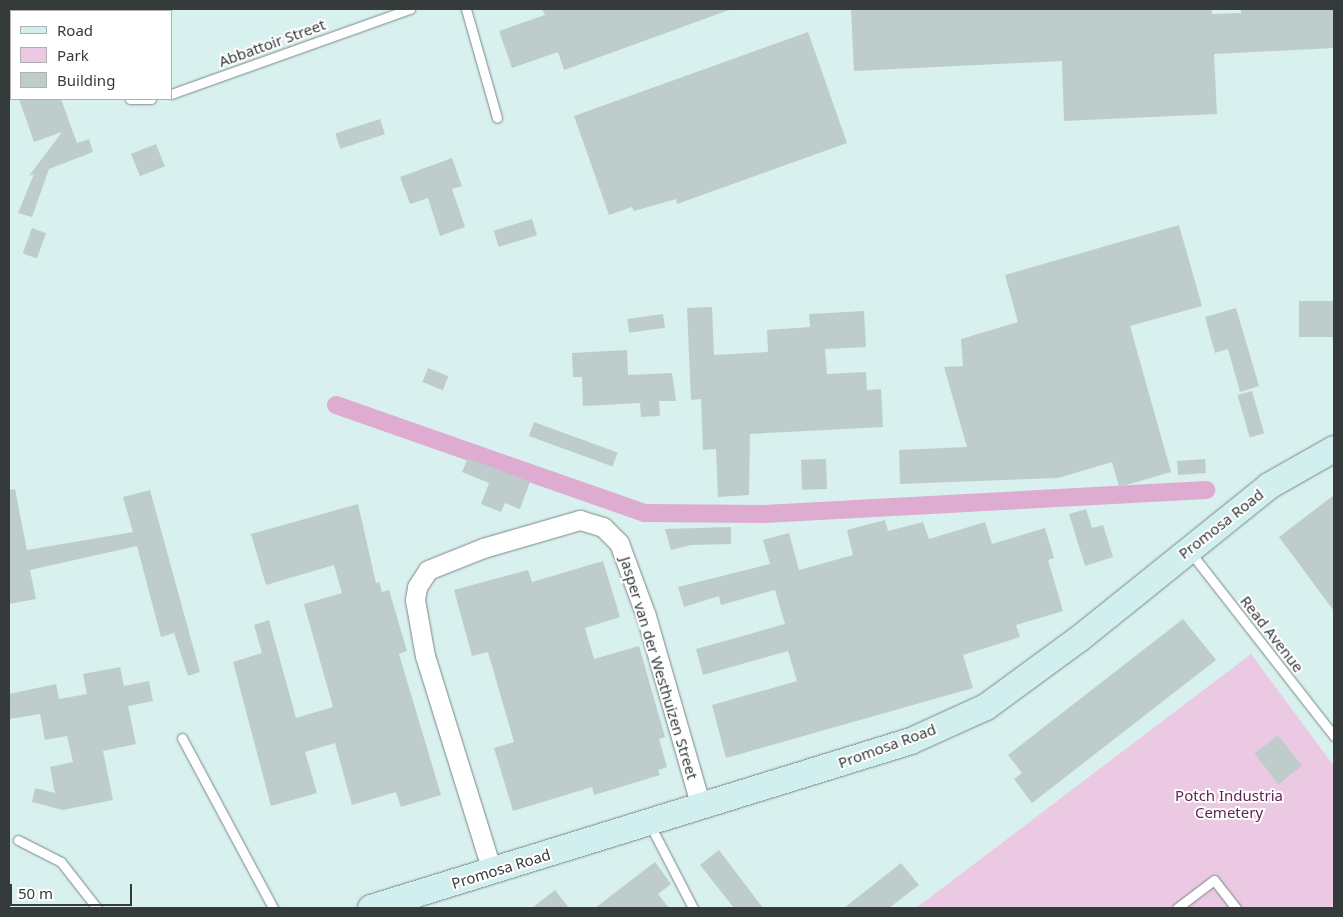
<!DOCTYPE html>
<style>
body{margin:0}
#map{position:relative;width:1343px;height:917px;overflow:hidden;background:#edfcfb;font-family:"Noto Sans",sans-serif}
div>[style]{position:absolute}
.built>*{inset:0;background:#d8f0ee}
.green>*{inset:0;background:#ecc9e3}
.canal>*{height:18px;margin:-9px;padding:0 9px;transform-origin:9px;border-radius:9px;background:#deabd1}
.building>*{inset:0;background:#becdcb;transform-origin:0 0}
.roads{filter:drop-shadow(0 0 1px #7a8886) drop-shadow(0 0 1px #7a8886)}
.lane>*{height:9px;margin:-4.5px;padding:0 4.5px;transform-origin:4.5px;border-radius:4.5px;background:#fff}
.street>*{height:19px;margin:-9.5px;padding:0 9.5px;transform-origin:9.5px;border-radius:9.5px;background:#fff}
.secondary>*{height:26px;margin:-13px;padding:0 13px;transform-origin:13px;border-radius:13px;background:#d0efee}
span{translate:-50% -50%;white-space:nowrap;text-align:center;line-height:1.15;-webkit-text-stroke:4px #fff;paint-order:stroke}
.street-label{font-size:15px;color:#353b3a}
.park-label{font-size:15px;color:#602455}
.frame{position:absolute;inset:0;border:10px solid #353b3a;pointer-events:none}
.legend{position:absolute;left:10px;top:10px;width:162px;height:90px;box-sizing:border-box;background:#fff;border:1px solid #aeb1b0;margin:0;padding:6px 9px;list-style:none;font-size:15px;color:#353b3a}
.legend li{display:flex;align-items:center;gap:10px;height:25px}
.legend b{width:25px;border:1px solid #aeb1b0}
.scale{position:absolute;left:10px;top:884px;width:122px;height:22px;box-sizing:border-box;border:2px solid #353b3a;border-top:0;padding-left:6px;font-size:15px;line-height:18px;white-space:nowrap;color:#353b3a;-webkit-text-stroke:4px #fff;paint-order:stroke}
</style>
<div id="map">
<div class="built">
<i style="clip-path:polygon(evenodd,9px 9px,1334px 9px,1334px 908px,9px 908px,9px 9px,11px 11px,171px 11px,171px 99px,11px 99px,11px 11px)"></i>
</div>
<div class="green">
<i style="clip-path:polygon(1251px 654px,1334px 766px,1334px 908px,916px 908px)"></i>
</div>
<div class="canal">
<i style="left:336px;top:405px;width:327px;rotate:19.3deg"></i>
<i style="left:645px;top:513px;width:119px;rotate:0.5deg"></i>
<i style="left:764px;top:514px;width:443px;rotate:-3.1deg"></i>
</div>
<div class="building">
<i style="clip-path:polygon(542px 9px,728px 9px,729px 10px,564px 70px,558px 52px,512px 68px,499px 31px,545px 15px)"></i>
<i style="clip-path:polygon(851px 9px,1212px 9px,1212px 14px,1241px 13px,1241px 9px,1334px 9px,1334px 48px,1214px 54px,1217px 114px,1064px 121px,1062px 61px,854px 71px)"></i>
<i style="clip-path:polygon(808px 32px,847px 143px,677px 204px,676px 199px,634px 211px,632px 207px,609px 215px,574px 116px)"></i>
<i style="clip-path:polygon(19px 99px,61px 99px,77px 143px,89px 139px,93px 152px,49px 169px,32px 217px,18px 213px,34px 174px,29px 176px,62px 132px,34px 142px)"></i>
<i style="left:380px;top:119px;width:16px;height:47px;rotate:72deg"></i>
<i style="left:156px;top:144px;width:24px;height:27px;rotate:68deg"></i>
<i style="clip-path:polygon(452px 158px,462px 186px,452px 189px,465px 227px,440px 236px,428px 198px,410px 204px,400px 177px)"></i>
<i style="left:532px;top:219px;width:17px;height:40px;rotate:73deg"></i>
<i style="clip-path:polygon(1179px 225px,1202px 306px,1130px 326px,1171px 472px,1119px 487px,1112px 462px,1058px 478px,900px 484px,899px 450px,967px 447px,944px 367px,963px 366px,961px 339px,1018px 322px,1005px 275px)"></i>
<i style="left:32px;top:228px;width:15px;height:27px;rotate:20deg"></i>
<i style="left:1334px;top:301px;width:36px;height:35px;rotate:90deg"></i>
<i style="clip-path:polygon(712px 307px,714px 355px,768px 352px,767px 330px,810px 327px,809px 314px,864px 311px,866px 347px,825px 349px,827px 374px,866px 372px,867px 390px,881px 389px,883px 427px,750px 434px,749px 495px,718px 497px,716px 449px,703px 450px,701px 399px,691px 400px,687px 308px)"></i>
<i style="clip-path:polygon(1236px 308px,1259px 386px,1240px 392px,1228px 349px,1215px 353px,1205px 317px)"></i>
<i style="left:663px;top:314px;width:14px;height:36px;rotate:82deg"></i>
<i style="clip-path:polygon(627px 350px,628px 375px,672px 373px,676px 401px,659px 401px,660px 416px,641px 417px,640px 403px,583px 406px,582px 377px,573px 377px,572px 353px)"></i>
<i style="left:428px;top:368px;width:22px;height:15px;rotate:22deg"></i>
<i style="left:1252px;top:391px;width:44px;height:15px;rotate:74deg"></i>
<i style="left:534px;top:422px;width:89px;height:15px;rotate:20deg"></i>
<i style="clip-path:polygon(468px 458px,530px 482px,520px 509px,505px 503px,501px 512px,481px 504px,489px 483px,462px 472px)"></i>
<i style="left:826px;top:459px;width:30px;height:25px;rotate:88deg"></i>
<i style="left:1205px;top:459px;width:14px;height:28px;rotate:86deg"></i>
<i style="clip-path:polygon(15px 489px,27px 550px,133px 532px,123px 497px,150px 490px,200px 672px,188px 676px,174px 633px,161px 637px,137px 546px,30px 570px,36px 599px,9px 604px,9px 490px)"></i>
<i style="clip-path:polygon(1334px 495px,1334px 611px,1279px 537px)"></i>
<i style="clip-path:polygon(358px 504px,376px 583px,379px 582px,382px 592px,389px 590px,407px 651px,399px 654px,441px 795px,401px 807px,396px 792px,352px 805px,335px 743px,305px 752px,317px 793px,271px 806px,233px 662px,262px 653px,254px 625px,269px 620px,296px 718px,333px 707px,304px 604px,342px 593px,334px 565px,266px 585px,251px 534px)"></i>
<i style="clip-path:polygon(1086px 509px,1092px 528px,1103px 525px,1113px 557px,1085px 566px,1069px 514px)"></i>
<i style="clip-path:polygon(885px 520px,888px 531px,923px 522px,929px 539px,985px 522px,992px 544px,1045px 528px,1054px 558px,1048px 560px,1063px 611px,1016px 625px,1020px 637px,963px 655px,973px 688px,726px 758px,712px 705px,797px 681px,788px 651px,703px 675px,696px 649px,785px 624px,775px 590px,721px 605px,719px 596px,684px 607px,678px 587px,770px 564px,763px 540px,789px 533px,799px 570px,853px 555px,847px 530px)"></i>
<i style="clip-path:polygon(731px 527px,731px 544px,691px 545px,671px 550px,665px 529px)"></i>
<i style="clip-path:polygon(603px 561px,620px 617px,585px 628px,594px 659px,639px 646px,665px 737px,659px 739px,667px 767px,658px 770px,660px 775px,594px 795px,592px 787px,513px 811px,494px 748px,514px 742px,488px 652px,472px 656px,454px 590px,528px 570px,532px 582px)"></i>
<i style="clip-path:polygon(1183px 619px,1216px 660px,1032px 803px,1014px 779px,1022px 773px,1008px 755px)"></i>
<i style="clip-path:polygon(120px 667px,124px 686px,149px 681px,153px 701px,128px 706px,136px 744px,103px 751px,113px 800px,63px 810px,32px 802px,35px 788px,55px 793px,50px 767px,73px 762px,67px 736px,45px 740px,40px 714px,9px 719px,9px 694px,56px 684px,59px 699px,87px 694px,83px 674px)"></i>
<i style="left:1278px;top:735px;width:39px;height:30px;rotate:52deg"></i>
<i style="clip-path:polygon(719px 850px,763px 908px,734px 908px,700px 865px)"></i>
<i style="clip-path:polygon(655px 862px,671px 884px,658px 894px,669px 908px,595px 908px)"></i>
<i style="clip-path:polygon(901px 863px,919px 885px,889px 908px,844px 908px)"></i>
<i style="clip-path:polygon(555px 890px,569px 908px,532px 908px)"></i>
</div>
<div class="roads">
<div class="lane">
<i style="left:67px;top:9px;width:2px;rotate:63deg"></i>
<i style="left:466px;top:9px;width:113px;rotate:74.1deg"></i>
<i style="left:171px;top:94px;width:254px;rotate:-19.6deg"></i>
<i style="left:130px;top:99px;width:21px"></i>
<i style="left:1191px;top:553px;width:232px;rotate:52deg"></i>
<i style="left:182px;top:738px;width:193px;rotate:61.8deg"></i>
<i style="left:649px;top:823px;width:96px;rotate:62.6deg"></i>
<i style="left:18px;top:840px;width:48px;rotate:27.1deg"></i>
<i style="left:61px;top:862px;width:58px;rotate:52deg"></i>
<i style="left:1177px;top:908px;width:46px;rotate:-37.1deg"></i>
<i style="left:1214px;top:880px;width:36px;rotate:52deg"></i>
</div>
<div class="street">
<i style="left:492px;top:871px;width:225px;rotate:-107.3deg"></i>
<i style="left:425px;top:656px;width:57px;rotate:-100.1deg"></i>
<i style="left:415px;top:600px;width:13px;rotate:-81deg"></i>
<i style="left:417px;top:587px;width:20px;rotate:-57deg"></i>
<i style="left:428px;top:570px;width:59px;rotate:-21.8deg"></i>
<i style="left:483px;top:548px;width:101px;rotate:-16.1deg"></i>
<i style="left:580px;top:520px;width:24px;rotate:17deg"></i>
<i style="left:603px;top:527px;width:23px;rotate:45deg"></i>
<i style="left:619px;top:543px;width:78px;rotate:69.7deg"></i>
<i style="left:646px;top:616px;width:199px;rotate:73.9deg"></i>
</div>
<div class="secondary">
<i style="left:371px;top:908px;width:565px;rotate:-17.18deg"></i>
<i style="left:911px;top:741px;width:82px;rotate:-24.4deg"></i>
<i style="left:986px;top:707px;width:115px;rotate:-36.2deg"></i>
<i style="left:1079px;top:639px;width:244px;rotate:-38.8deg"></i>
<i style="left:1269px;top:486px;width:75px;rotate:-29.6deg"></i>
</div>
</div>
<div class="street-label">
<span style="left:272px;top:43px;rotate:-20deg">Abbattoir Street</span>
<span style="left:1221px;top:524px;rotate:-38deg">Promosa Road</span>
<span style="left:1272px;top:634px;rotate:52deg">Read Avenue</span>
<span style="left:659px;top:668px;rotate:73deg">Jasper van der Westhuizen Street</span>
<span style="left:887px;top:746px;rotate:-20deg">Promosa Road</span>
<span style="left:501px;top:869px;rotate:-17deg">Promosa Road</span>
</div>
<div class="park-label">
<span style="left:1229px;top:804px">Potch Industria<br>Cemetery</span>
</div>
<div class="frame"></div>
<ul class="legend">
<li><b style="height:6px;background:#d0efee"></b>Road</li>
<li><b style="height:14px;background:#ecc9e3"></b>Park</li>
<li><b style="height:14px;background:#becdcb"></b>Building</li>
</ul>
<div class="scale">50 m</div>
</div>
